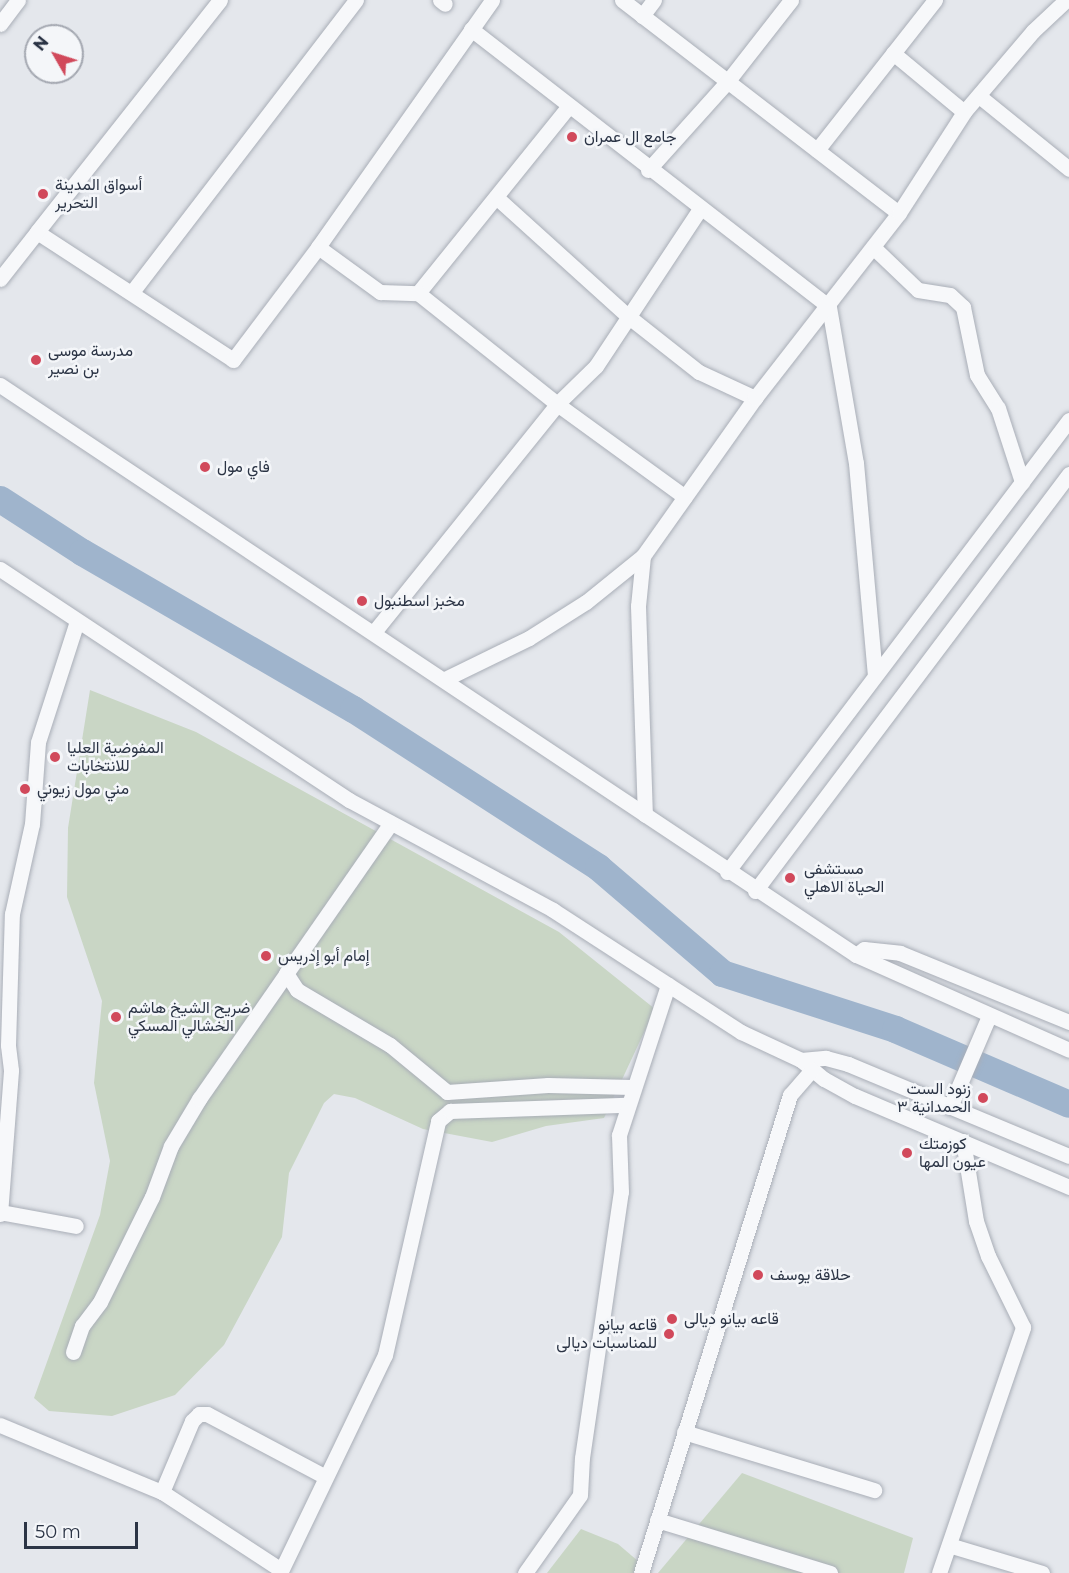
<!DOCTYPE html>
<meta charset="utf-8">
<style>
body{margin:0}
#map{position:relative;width:1069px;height:1573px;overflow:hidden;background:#e4e7ec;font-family:Montserrat,Vazirmatn,sans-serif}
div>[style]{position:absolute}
.green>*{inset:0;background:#c9d6c5}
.river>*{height:27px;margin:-13.5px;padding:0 13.5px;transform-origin:13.5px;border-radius:13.5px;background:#9fb4cc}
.roads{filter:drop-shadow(0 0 2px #a9aeb7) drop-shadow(0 0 2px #a9aeb7)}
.minor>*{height:15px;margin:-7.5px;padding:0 7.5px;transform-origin:7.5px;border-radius:7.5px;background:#f7f8fa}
.dots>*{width:16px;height:16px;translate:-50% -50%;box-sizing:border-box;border:3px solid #f4f6f9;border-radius:50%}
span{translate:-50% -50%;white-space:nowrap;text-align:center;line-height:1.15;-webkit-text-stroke:5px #f4f6f9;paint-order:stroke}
.poi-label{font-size:16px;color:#2b3445}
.left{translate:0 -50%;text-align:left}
.right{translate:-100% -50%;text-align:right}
.north{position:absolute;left:24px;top:24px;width:60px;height:60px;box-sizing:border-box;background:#f4f6f9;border:2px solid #a4a8b1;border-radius:50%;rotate:309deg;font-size:16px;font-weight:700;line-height:24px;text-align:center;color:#2b3445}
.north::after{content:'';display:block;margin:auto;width:21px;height:27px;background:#d1495b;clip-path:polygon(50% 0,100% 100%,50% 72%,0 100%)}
.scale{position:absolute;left:24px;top:1522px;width:114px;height:27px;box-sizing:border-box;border:3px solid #2b3445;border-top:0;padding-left:8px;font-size:18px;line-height:21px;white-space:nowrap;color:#2b3445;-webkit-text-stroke:4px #f4f6f9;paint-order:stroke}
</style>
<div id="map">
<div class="green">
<i style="clip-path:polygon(90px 690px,196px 732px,559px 932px,655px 1009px,604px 1118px,546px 1126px,492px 1142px,423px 1129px,355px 1098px,334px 1094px,324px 1103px,289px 1173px,282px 1237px,224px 1345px,175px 1395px,112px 1416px,49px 1411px,34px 1398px,100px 1215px,110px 1161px,94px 1083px,102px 1001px,67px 897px,68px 828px)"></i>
<i style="clip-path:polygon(742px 1473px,913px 1538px,904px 1573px,658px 1573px)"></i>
<i style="clip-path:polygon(581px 1529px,618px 1544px,652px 1573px,547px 1573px)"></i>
</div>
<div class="river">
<i style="left:0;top:499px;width:98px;rotate:32.9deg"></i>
<i style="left:82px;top:552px;width:313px;rotate:30.1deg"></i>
<i style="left:353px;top:709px;width:292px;rotate:32.8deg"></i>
<i style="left:598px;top:867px;width:163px;rotate:40.5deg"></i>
<i style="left:722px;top:973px;width:182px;rotate:17.9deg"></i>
<i style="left:895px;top:1029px;width:189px;rotate:23.3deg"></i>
</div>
<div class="roads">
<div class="minor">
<i style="left:220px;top:0;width:295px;rotate:128.3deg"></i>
<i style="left:37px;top:232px;width:234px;rotate:33.1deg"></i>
<i style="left:233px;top:360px;width:141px;rotate:-53deg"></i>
<i style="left:318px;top:247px;width:302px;rotate:-54.8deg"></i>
<i style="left:440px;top:0;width:6px;rotate:39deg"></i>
<i style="left:622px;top:0;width:349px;rotate:37.6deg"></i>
<i style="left:642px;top:16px;width:20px;rotate:-53deg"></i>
<i style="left:0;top:24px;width:30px;rotate:-53deg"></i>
<i style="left:471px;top:29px;width:453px;rotate:37.8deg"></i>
<i style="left:829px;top:307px;width:158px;rotate:80.2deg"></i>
<i style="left:856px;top:463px;width:213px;rotate:84.9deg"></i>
<i style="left:893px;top:53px;width:92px;rotate:39.7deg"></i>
<i style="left:979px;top:96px;width:116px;rotate:39deg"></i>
<i style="left:817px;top:150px;width:191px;rotate:-51.8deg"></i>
<i style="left:648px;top:170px;width:118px;rotate:-48.1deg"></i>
<i style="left:727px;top:82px;width:104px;rotate:-52deg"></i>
<i style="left:496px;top:197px;width:179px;rotate:42.1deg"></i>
<i style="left:629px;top:317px;width:89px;rotate:38.2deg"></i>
<i style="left:699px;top:372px;width:62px;rotate:24.9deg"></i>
<i style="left:318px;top:247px;width:77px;rotate:36deg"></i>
<i style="left:380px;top:292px;width:38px;rotate:2deg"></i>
<i style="left:418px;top:293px;width:239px;rotate:-51.1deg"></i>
<i style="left:873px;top:247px;width:62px;rotate:43.7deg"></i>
<i style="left:918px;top:290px;width:32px;rotate:9deg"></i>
<i style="left:950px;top:295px;width:18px;rotate:43deg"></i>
<i style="left:963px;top:307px;width:69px;rotate:78.4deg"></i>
<i style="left:977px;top:375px;width:39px;rotate:58deg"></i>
<i style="left:998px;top:408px;width:78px;rotate:72deg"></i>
<i style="left:0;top:279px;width:60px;rotate:-51.8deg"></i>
<i style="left:132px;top:292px;width:368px;rotate:-52.5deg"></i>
<i style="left:418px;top:293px;width:178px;rotate:38.6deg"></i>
<i style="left:557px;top:404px;width:158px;rotate:36deg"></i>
<i style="left:0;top:385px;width:1028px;rotate:33.66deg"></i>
<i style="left:856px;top:955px;width:233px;rotate:24deg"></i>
<i style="left:643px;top:556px;width:50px;rotate:95.7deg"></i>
<i style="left:638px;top:606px;width:209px;rotate:88.1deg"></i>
<i style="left:0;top:569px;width:419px;rotate:33.5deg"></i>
<i style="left:349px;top:800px;width:232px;rotate:28.3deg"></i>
<i style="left:553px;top:910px;width:224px;rotate:33deg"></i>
<i style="left:741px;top:1032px;width:66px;rotate:25deg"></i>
<i style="left:801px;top:1060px;width:30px;rotate:40deg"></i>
<i style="left:824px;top:1079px;width:35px;rotate:29deg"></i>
<i style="left:855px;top:1096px;width:233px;rotate:23deg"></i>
<i style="left:374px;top:632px;width:292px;rotate:-51.2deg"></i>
<i style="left:557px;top:404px;width:54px;rotate:-44.3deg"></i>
<i style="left:596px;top:366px;width:188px;rotate:-56.5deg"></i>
<i style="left:445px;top:679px;width:93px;rotate:-26deg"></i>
<i style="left:529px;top:638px;width:67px;rotate:-32.3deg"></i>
<i style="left:586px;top:602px;width:73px;rotate:-38.9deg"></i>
<i style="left:643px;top:556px;width:194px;rotate:-54.7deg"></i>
<i style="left:755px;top:398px;width:234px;rotate:-52.1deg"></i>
<i style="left:899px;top:213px;width:120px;rotate:-57.2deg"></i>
<i style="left:964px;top:112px;width:106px;rotate:-49.6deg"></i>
<i style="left:1033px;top:31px;width:45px;rotate:-43.2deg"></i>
<i style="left:727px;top:872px;width:567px;rotate:-52.89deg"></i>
<i style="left:755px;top:891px;width:522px;rotate:-53.02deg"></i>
<i style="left:856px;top:955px;width:10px;rotate:-37deg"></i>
<i style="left:864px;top:949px;width:36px;rotate:6deg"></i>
<i style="left:900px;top:953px;width:183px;rotate:22.2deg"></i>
<i style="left:286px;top:973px;width:20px;rotate:57deg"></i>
<i style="left:297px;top:990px;width:108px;rotate:30.6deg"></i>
<i style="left:390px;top:1045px;width:74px;rotate:39.5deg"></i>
<i style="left:447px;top:1092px;width:101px;rotate:-4deg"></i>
<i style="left:548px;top:1085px;width:84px;rotate:1.4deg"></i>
<i style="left:801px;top:1060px;width:25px;rotate:-5deg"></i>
<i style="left:826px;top:1058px;width:23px;rotate:15deg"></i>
<i style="left:848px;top:1064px;width:239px;rotate:22.6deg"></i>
<i style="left:950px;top:1107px;width:99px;rotate:-66.8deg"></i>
<i style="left:0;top:1212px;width:77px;rotate:10.4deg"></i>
<i style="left:0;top:1214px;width:144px;rotate:-85.6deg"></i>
<i style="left:11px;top:1070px;width:25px;rotate:-97deg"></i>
<i style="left:8px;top:1045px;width:131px;rotate:-88.3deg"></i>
<i style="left:12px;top:914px;width:92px;rotate:-77.5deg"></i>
<i style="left:32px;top:824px;width:82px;rotate:-85.8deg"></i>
<i style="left:38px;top:742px;width:127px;rotate:-72.1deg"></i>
<i style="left:73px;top:1352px;width:28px;rotate:-71deg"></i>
<i style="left:82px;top:1326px;width:30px;rotate:-53deg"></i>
<i style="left:100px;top:1302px;width:117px;rotate:-63.7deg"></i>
<i style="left:152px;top:1197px;width:54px;rotate:-69.6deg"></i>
<i style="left:171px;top:1146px;width:55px;rotate:-59.2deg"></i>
<i style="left:199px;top:1099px;width:336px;rotate:-55.2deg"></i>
<i style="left:0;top:1425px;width:175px;rotate:22.5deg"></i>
<i style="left:162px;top:1492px;width:142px;rotate:33.2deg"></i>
<i style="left:684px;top:1432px;width:199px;rotate:17deg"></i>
<i style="left:162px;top:1492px;width:77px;rotate:-67.1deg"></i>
<i style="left:192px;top:1421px;width:10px;rotate:-45deg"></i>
<i style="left:199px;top:1414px;width:8px"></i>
<i style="left:207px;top:1414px;width:132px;rotate:27.9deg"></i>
<i style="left:657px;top:1520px;width:181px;rotate:17deg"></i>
<i style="left:952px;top:1546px;width:94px;rotate:16.7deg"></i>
<i style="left:280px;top:1573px;width:242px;rotate:-64.3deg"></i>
<i style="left:385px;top:1355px;width:240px;rotate:-77.2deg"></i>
<i style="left:438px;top:1121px;width:16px;rotate:-40deg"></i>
<i style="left:450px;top:1111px;width:176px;rotate:-2deg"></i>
<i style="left:525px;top:1573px;width:95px;rotate:-54.8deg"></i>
<i style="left:580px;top:1495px;width:37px;rotate:-87deg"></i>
<i style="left:582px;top:1458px;width:269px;rotate:-81.7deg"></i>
<i style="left:621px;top:1192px;width:57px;rotate:-92deg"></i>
<i style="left:619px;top:1135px;width:158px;rotate:-71.9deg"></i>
<i style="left:641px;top:1573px;width:501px;rotate:-72.69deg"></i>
<i style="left:790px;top:1095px;width:33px;rotate:-49deg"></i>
<i style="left:939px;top:1573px;width:260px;rotate:-71.1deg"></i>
<i style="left:1023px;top:1327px;width:79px;rotate:-116.2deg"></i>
<i style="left:988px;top:1256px;width:37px;rotate:-109deg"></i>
<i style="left:976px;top:1221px;width:81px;rotate:-99.2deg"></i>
</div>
</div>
<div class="dots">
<i style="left:572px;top:137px;background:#d1495b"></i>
<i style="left:43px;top:194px;background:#d1495b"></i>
<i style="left:36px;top:360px;background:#d1495b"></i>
<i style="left:205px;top:467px;background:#d1495b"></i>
<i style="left:362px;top:601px;background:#d1495b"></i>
<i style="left:55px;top:757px;background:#d1495b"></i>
<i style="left:25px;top:789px;background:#d1495b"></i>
<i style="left:790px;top:878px;background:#d1495b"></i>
<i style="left:266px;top:956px;background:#d1495b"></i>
<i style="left:116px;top:1017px;background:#d1495b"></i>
<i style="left:983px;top:1098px;background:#d1495b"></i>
<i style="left:907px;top:1153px;background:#d1495b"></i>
<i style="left:758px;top:1275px;background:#d1495b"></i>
<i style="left:672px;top:1319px;background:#d1495b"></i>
<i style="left:669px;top:1334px;background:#d1495b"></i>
</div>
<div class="poi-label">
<span class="left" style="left:584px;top:137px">جامع ال عمران</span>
<span class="left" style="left:55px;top:194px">أسواق المدينة<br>التحرير</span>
<span class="left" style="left:48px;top:360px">مدرسة موسى<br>بن نصير</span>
<span class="left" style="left:217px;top:467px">فاي مول</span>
<span class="left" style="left:374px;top:601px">مخبز اسطنبول</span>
<span class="left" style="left:67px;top:757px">المفوضية العليا<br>للانتخابات</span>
<span class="left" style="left:37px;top:789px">مني مول زيوني</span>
<span class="left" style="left:804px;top:878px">مستشفى<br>الحياة الاهلي</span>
<span class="left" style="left:278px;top:956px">إمام أبو إدريس</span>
<span class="left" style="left:128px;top:1017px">ضريح الشيخ هاشم<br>الخشالي المسكي</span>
<span class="right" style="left:971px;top:1098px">زنود الست<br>الحمدانية ٣</span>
<span class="left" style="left:919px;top:1153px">كوزمتك<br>عيون المها</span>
<span class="left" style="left:770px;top:1275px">حلاقة يوسف</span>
<span class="left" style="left:684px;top:1319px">قاعه بيانو ديالى</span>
<span class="right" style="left:657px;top:1334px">قاعه بيانو<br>للمناسبات ديالى</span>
</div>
<div class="north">N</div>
<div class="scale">50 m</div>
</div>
